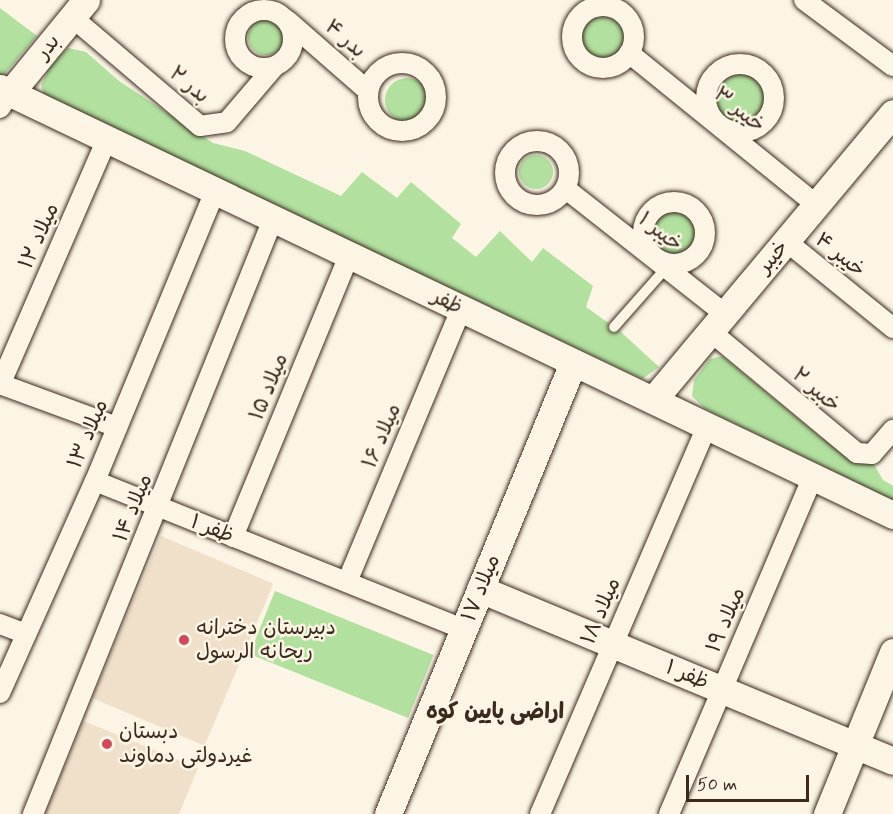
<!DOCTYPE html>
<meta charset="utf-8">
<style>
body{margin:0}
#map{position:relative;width:893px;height:814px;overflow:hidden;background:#fcf5e5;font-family:Mynerve,"Playpen Sans Arabic",sans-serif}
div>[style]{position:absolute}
.built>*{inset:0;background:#f1e0c9;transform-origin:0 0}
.green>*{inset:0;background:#b1e09f;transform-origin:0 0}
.round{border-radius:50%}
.roads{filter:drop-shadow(0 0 2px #3b2a1e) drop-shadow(0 0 2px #3b2a1e)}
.lane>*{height:10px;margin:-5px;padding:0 5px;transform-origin:5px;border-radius:5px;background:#fcf5e5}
.street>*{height:20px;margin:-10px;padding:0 10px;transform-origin:10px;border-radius:10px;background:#fcf5e5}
.street>.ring{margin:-10px;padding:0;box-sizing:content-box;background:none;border:20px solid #fcf5e5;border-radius:50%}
.secondary>*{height:27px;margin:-13.5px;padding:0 13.5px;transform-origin:13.5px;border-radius:13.5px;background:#fcf5e5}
.dots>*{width:16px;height:16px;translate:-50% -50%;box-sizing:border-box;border:3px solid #fcf5e5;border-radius:50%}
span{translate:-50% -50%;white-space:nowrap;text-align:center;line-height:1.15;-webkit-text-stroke:5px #fcf5e5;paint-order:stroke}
.street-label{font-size:21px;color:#3b2a1e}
.poi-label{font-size:21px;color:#3b2a1e}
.left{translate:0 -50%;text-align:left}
.neighbourhood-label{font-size:22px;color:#3b2a1e;font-weight:700}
.scale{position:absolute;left:686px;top:775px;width:123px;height:27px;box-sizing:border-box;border:3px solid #3b2a1e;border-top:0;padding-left:8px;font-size:18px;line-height:21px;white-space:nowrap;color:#3b2a1e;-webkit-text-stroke:4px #fcf5e5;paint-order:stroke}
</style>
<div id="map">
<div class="built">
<i style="left:161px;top:536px;width:122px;height:176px;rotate:23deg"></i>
<i style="clip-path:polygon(84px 721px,198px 768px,179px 814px,45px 814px)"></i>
</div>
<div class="green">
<i style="clip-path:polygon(0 8px,37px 36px,1px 78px,0 77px)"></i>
<i class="round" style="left:582px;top:17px;width:42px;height:42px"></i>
<i class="round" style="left:248px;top:19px;width:36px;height:36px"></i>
<i style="clip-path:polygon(68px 48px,86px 52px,119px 81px,213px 143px,245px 151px,341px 196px,362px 172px,397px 198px,411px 182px,461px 224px,452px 238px,476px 257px,500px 231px,532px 262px,543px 248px,593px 286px,586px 307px,621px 332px,659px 367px,642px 379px,44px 96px,41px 85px,52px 63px)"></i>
<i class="round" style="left:717px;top:74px;width:50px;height:50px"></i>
<i class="round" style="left:385px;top:78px;width:44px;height:44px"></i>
<i class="round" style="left:519px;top:155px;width:34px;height:34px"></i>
<i class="round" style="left:653px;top:212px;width:44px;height:44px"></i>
<i style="clip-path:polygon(722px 356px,820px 437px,857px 461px,872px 461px,883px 480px,893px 486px,893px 500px,705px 409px,692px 396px,694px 380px,710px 359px)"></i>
<i style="left:275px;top:591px;width:171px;height:68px;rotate:22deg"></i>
</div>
<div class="roads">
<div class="lane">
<i style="left:614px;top:327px;width:79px;rotate:-48.6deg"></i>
</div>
<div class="street">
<i style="left:804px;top:0;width:111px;rotate:36.6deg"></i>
<i class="ring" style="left:572px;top:6px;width:42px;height:42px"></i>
<i class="ring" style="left:235px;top:10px;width:38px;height:38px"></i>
<i style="left:72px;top:17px;width:168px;rotate:40.4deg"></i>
<i style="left:200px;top:126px;width:27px;rotate:-8deg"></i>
<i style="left:227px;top:122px;width:72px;rotate:-49.5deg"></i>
<i style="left:288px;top:21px;width:106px;rotate:41.2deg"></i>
<i style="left:629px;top:53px;width:243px;rotate:39deg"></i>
<i class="ring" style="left:368px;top:63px;width:48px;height:48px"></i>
<i class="ring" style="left:706px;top:64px;width:48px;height:48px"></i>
<i style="left:0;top:108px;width:18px;rotate:-56deg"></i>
<i class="ring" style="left:505px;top:141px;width:44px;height:44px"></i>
<i style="left:566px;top:189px;width:202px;rotate:38.2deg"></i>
<i class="ring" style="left:643px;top:202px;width:42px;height:42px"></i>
<i style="left:786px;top:241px;width:138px;rotate:39.1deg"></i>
<i style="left:710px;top:331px;width:191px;rotate:39.7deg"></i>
<i style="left:857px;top:453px;width:15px;rotate:4deg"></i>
<i style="left:872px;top:454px;width:32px;rotate:-49deg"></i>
<i style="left:0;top:384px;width:125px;rotate:20.2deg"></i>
<i style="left:0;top:385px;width:268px;rotate:-66.5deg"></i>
<i style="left:95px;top:481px;width:398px;rotate:21.9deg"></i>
<i style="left:233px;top:537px;width:305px;rotate:-67.6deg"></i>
<i style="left:347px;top:582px;width:296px;rotate:-67.3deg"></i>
<i style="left:0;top:624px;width:28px;rotate:21deg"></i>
<i style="left:0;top:693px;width:232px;rotate:-65.9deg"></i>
<i style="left:95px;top:481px;width:314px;rotate:-67.5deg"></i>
<i style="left:33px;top:814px;width:642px;rotate:-68.03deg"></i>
<i style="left:540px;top:814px;width:422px;rotate:-66.7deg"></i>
<i style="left:669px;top:814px;width:366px;rotate:-66.9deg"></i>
</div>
<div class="secondary">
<i style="left:0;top:88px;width:990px;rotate:25.56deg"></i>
<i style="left:10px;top:93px;width:120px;rotate:-50.7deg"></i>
<i style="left:653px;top:400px;width:374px;rotate:-50.1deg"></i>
<i style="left:480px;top:589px;width:447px;rotate:22.6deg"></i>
<i style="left:388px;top:814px;width:488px;rotate:-67.7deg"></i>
<i style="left:827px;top:814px;width:175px;rotate:-67.8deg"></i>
</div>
</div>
<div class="dots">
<i style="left:184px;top:640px;background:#d1495b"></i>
<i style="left:107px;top:744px;background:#d1495b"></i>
</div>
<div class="street-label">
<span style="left:345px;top:39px;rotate:41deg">بدر ۴</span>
<span style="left:48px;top:47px;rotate:-51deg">بدر</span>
<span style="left:189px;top:85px;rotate:40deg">بدر ۲</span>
<span style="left:739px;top:110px;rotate:39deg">خیبر ۳</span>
<span style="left:660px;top:232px;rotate:38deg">خیبر ۱</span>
<span style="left:39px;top:236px;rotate:-66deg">میلاد ۱۲</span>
<span style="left:840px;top:255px;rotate:39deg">خیبر ۴</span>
<span style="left:773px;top:257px;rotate:-50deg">خیبر</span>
<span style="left:447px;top:302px;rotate:26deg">ظفر</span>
<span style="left:269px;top:387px;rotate:-68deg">میلاد ۱۵</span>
<span style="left:816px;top:390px;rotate:41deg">خبیر ۲</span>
<span style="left:88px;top:434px;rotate:-67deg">میلاد ۱۳</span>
<span style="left:382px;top:436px;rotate:-67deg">میلاد ۱۶</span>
<span style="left:133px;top:508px;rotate:-68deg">میلاد ۱۴</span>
<span style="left:212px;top:529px;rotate:22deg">ظفر ۱</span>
<span style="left:481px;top:588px;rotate:-68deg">میلاد ۱۷</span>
<span style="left:601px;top:611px;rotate:-67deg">میلاد ۱۸</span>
<span style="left:726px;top:620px;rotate:-67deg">میلاد ۱۹</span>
<span style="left:687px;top:675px;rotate:23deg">ظفر ۱</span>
</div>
<div class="poi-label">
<span class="left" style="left:196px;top:640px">دبیرستان دخترانه<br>ریحانه الرسول</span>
<span class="left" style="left:119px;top:744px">دبستان<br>غیردولتی دماوند</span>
</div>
<div class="neighbourhood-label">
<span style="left:495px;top:713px">اراضی پایین کوه</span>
</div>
<div class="scale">50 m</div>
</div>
